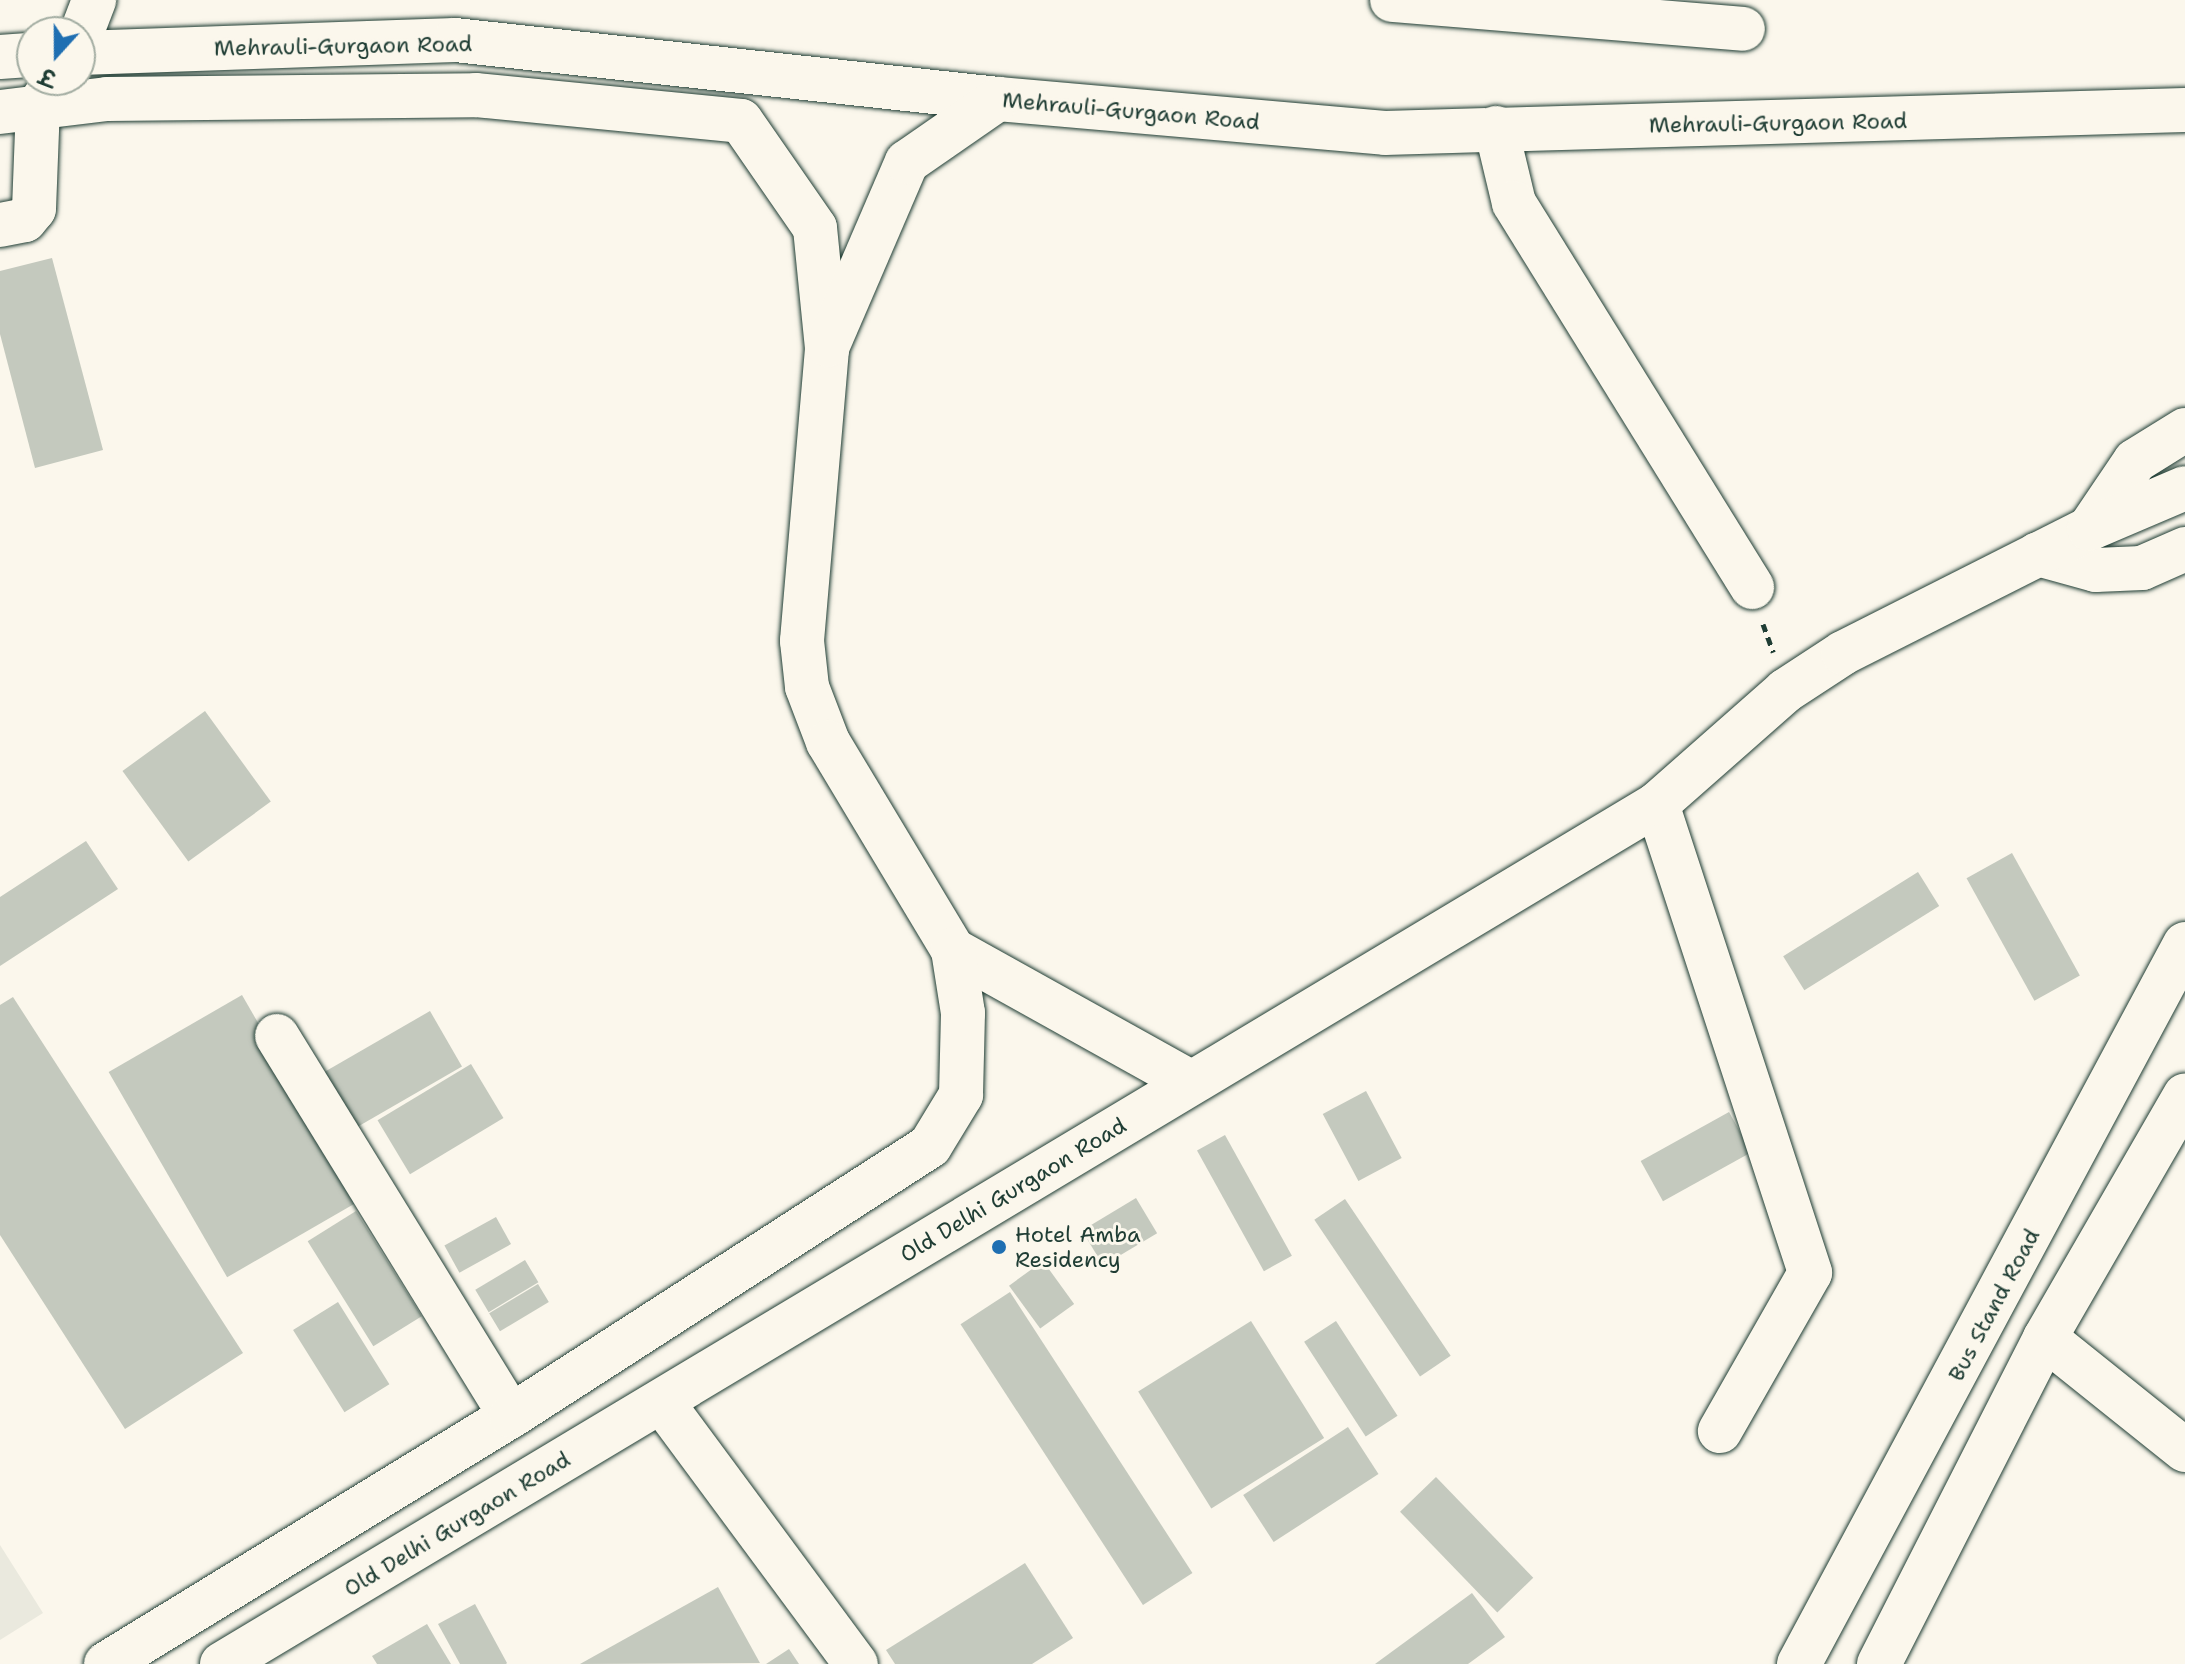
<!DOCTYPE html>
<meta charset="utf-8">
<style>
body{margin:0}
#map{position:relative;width:2185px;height:1664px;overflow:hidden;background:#fbf7ec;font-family:"Shantell Sans","Playpen Sans Deva",sans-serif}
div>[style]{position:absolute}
.built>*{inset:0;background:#eae9de}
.building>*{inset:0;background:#c4c9be;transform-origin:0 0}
.path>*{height:5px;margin-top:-2.5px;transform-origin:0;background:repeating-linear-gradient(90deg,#1f3d34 0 8px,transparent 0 14px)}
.roads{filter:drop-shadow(0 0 2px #1f3d34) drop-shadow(0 0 2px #1f3d34)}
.minor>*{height:44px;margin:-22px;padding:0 22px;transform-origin:22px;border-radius:22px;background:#fbf7ec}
.major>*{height:44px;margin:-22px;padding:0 22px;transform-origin:22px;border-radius:22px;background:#fbf7ec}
.dots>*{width:22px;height:22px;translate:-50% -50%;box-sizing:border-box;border:4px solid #fbf7ec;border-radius:50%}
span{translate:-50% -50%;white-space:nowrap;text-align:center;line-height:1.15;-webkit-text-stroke:6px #fbf7ec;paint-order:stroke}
.street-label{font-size:22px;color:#1f3d34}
.poi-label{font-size:22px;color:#1f3d34}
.left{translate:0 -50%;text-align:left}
.north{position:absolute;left:16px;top:16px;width:80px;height:80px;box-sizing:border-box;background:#fbf7ec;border:2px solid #a3ada2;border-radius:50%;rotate:201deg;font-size:22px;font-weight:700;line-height:32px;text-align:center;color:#1f3d34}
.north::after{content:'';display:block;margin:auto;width:28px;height:36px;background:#1f6fb2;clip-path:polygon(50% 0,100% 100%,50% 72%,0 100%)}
</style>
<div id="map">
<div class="built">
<i style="clip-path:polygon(0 1545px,43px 1613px,0 1640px)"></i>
</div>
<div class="building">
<i style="clip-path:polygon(52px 258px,103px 450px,35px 468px,0 334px,0 271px)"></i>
<i style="left:205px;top:711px;width:112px;height:102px;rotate:54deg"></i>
<i style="clip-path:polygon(86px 841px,118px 889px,0 966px,0 897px)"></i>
<i style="left:2012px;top:853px;width:140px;height:52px;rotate:61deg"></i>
<i style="left:1918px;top:872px;width:40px;height:159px;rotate:58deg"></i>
<i style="left:242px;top:995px;width:237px;height:154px;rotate:60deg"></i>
<i style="clip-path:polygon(13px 997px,243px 1353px,125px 1429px,0 1235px,0 1005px)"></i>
<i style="left:430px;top:1011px;width:64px;height:127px;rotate:60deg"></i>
<i style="left:471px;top:1064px;width:63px;height:109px;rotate:59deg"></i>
<i style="left:1366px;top:1091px;width:76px;height:49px;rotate:62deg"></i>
<i style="left:1729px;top:1112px;width:46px;height:101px;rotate:61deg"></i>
<i style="left:1225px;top:1135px;width:138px;height:32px;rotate:61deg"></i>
<i style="left:1136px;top:1198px;width:41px;height:63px;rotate:59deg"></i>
<i style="left:1345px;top:1199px;width:189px;height:37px;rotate:56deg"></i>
<i style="left:356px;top:1211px;width:124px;height:57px;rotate:58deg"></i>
<i style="left:496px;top:1217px;width:31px;height:59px;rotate:61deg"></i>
<i style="left:525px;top:1260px;width:26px;height:58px;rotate:59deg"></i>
<i style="left:1043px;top:1261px;width:53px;height:42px;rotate:54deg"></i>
<i style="left:538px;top:1284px;width:21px;height:57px;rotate:59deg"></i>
<i style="left:1010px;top:1292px;width:335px;height:59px;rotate:57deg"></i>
<i style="left:338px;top:1302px;width:97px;height:53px;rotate:58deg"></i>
<i style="left:1251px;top:1321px;width:138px;height:133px;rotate:58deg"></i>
<i style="left:1336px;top:1321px;width:113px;height:38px;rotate:57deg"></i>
<i style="left:1348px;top:1427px;width:56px;height:125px;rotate:57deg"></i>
<i style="left:1436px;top:1477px;width:140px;height:50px;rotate:46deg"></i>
<i style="clip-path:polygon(1025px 1563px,1073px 1638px,1032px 1664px,895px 1664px,886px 1650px)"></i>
<i style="clip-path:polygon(718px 1587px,760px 1663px,580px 1664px)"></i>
<i style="clip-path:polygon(1472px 1593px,1505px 1637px,1468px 1664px,1375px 1664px)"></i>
<i style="clip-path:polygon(475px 1604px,507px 1663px,506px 1664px,460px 1664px,438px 1624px)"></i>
<i style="clip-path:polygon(427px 1624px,451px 1664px,377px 1664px,372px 1656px)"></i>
<i style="clip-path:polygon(789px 1649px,799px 1664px,766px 1664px)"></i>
</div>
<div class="path">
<i style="left:1763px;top:624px;width:30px;rotate:70deg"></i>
</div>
<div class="roads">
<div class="minor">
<i style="left:1392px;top:0;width:352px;rotate:4.7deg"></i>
<i style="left:80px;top:37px;width:40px;rotate:-69deg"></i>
<i style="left:1496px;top:128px;width:77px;rotate:76.5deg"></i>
<i style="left:1514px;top:203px;width:452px;rotate:58.2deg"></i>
<i style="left:0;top:225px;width:25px;rotate:-11deg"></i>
<i style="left:25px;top:220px;width:14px;rotate:-51deg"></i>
<i style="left:34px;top:209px;width:102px;rotate:-87.8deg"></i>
<i style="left:38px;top:107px;width:32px;rotate:-56deg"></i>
<i style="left:2038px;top:554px;width:60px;rotate:15.4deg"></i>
<i style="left:2096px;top:570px;width:46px;rotate:-2.5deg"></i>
<i style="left:2142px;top:568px;width:47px;rotate:-23.8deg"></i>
<i style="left:1657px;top:804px;width:493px;rotate:71.9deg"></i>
<i style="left:1810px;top:1273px;width:182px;rotate:119.7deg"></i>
<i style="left:277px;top:1036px;width:446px;rotate:58.4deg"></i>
<i style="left:2045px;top:1338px;width:179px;rotate:38.7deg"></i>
<i style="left:662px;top:1402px;width:326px;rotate:53.5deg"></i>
<i style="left:1799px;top:1664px;width:817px;rotate:-61.8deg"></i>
<i style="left:1879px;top:1664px;width:366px;rotate:-63deg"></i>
<i style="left:2045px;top:1338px;width:280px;rotate:-60deg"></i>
</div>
<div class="major">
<i style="left:80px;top:53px;width:375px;rotate:-2deg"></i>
<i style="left:455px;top:40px;width:546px;rotate:6.2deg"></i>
<i style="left:998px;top:99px;width:388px;rotate:5deg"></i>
<i style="left:1385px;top:133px;width:800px;rotate:-1.65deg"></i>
<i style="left:0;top:57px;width:32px;rotate:-4deg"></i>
<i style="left:0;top:112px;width:108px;rotate:-6.9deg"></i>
<i style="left:107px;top:99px;width:369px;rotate:-0.6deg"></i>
<i style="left:476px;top:95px;width:266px;rotate:5.6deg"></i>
<i style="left:741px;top:121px;width:130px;rotate:55.3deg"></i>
<i style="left:815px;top:228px;width:122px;rotate:84.3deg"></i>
<i style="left:827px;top:349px;width:293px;rotate:94.9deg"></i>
<i style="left:802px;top:641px;width:46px;rotate:83.8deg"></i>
<i style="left:807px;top:687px;width:59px;rotate:69.1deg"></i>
<i style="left:828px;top:742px;width:243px;rotate:59deg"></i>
<i style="left:953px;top:950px;width:271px;rotate:29.1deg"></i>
<i style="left:828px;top:345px;width:199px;rotate:-66.7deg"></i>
<i style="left:907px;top:162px;width:111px;rotate:-34.7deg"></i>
<i style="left:2089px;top:529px;width:82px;rotate:-55.9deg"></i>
<i style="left:2135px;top:461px;width:59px;rotate:-31.8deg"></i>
<i style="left:106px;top:1664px;width:475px;rotate:-31.5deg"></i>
<i style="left:511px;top:1416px;width:498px;rotate:-32.8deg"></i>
<i style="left:930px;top:1146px;width:60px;rotate:-58.7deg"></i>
<i style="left:961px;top:1095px;width:82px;rotate:-88.6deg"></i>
<i style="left:963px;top:1013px;width:64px;rotate:-99deg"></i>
<i style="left:222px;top:1664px;width:1673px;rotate:-30.93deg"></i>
<i style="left:1657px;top:804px;width:171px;rotate:-41.4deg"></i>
<i style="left:1785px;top:691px;width:69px;rotate:-33.2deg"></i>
<i style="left:1843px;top:653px;width:275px;rotate:-26.8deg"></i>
<i style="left:2089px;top:529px;width:104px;rotate:-23.1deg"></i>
</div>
</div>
<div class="dots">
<i style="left:999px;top:1247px;background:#1f6fb2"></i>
</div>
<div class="street-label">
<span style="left:343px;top:46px;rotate:-1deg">Mehrauli-Gurgaon Road</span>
<span style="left:1131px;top:111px;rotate:5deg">Mehrauli-Gurgaon Road</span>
<span style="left:1778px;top:123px;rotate:-1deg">Mehrauli-Gurgaon Road</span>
<span style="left:1013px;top:1190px;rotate:-31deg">Old Delhi Gurgaon Road</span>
<span style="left:1994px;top:1305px;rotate:-62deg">Bus Stand Road</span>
<span style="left:457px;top:1524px;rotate:-31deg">Old Delhi Gurgaon Road</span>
</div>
<div class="poi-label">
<span class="left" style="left:1015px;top:1247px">Hotel Amba<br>Residency</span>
</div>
<div class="north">उ</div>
</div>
